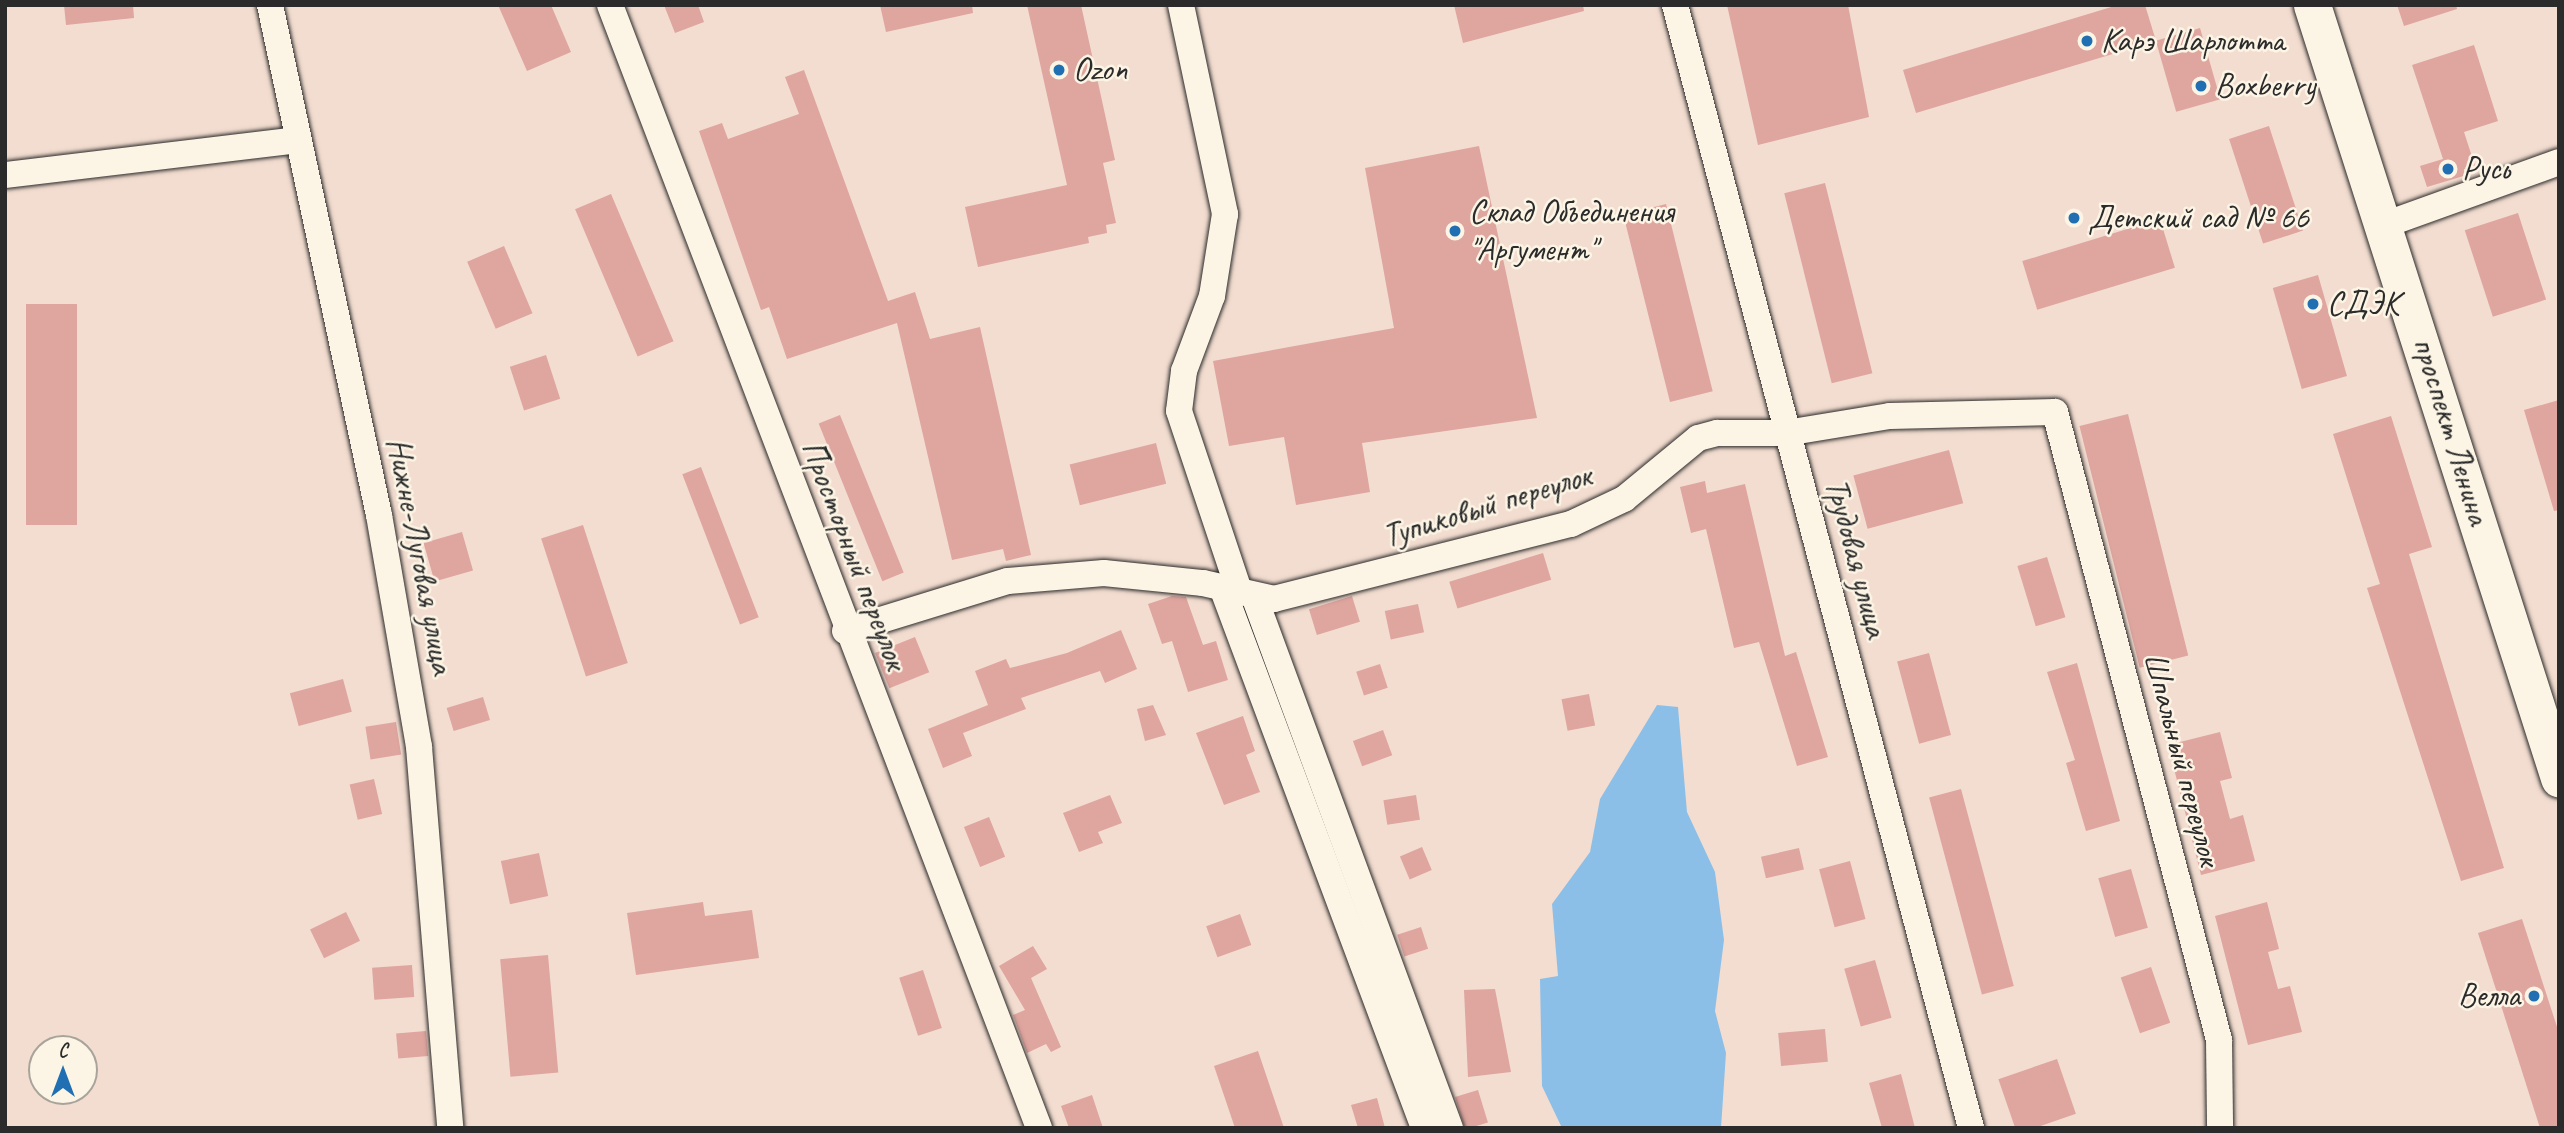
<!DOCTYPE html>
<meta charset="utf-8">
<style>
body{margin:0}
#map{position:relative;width:2564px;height:1133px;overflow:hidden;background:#f3ddd0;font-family:Caveat,sans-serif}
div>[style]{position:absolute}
.water>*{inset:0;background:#8cbfe8}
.building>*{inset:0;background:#dfa59f;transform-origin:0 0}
.roads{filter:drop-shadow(0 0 2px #2b2b2b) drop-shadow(0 0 2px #2b2b2b)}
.street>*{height:26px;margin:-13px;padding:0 13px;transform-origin:13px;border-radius:13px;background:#fcf5e5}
.secondary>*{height:37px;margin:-18.5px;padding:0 18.5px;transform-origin:18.5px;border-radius:18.5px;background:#fcf5e5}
.dots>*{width:19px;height:19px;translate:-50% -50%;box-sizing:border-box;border:4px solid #fcf5e5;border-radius:50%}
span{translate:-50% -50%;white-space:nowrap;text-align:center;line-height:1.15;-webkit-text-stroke:5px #fcf5e5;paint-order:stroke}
.poi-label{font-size:33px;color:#2b2b2b}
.left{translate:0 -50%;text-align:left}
.right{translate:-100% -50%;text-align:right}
.street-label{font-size:33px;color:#2b2b2b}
.frame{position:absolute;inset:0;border:7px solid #2b2b2b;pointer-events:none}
.north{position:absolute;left:28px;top:1035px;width:70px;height:70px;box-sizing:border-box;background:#fcf5e5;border:2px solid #a8a49b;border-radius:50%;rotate:0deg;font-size:19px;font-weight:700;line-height:28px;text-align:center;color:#2b2b2b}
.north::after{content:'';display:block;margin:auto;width:24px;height:32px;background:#1f6fb2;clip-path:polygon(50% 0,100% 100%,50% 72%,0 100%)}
</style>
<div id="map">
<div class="water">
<i style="clip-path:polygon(1657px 705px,1678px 707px,1687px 812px,1715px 872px,1724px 940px,1715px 1011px,1726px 1053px,1721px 1128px,1562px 1128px,1542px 1086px,1540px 979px,1558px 976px,1552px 904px,1590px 852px,1600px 799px)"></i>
</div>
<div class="building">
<i style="clip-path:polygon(64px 5px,133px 5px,134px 18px,66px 25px)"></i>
<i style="clip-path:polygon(498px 5px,551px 5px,571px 52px,527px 71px)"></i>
<i style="clip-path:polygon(664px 5px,698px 5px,704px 22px,675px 33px)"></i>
<i style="clip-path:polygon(880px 5px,972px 5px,973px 13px,886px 32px)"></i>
<i style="clip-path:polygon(1027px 5px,1081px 5px,1115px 160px,1103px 163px,1116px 223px,1106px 225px,1107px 233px,1088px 237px,1089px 243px,978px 267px,965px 207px,1067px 185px)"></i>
<i style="clip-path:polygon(1454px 5px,1583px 5px,1584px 11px,1463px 43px)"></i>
<i style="clip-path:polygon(1727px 5px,1848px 5px,1869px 117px,1758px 145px)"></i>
<i style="clip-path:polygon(2118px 5px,2145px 5px,2156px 41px,1916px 113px,1903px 70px)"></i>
<i style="clip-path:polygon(2397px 5px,2456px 5px,2457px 9px,2404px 26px)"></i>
<i style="left:2200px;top:28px;width:74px;height:46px;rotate:74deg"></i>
<i style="clip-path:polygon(2474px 45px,2498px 121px,2464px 132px,2477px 172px,2427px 187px,2420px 166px,2443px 159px,2412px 65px)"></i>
<i style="clip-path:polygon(804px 70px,888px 301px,915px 292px,930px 339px,980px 327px,1031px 555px,1006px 561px,1003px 549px,952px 560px,897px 323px,787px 359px,769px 307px,761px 310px,699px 131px,722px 123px,728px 139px,799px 114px,785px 77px)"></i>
<i style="left:2269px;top:126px;width:110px;height:42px;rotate:72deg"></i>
<i style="clip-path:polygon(1479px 146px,1537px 418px,1362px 443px,1370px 492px,1296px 505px,1284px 437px,1229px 446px,1213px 361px,1394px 328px,1365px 168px)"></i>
<i style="left:1825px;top:183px;width:196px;height:42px;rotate:76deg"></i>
<i style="left:611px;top:194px;width:160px;height:39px;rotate:67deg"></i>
<i style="left:1666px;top:204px;width:193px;height:44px;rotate:76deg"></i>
<i style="left:2518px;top:213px;width:91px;height:56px;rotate:72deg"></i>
<i style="left:2160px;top:219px;width:51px;height:144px;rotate:73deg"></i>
<i style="left:504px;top:246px;width:73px;height:40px;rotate:67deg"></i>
<i style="left:2318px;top:275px;width:105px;height:47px;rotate:74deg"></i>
<i style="left:26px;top:304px;width:51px;height:221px"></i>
<i style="left:546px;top:355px;width:46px;height:38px;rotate:72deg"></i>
<i style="clip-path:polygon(2559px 400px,2559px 510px,2554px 511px,2524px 410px)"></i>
<i style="left:2128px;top:414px;width:249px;height:50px;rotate:76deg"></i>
<i style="left:840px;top:415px;width:170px;height:23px;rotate:68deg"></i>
<i style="clip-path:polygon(2391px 416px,2432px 547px,2409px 554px,2504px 868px,2461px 881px,2367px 588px,2380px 584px,2333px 434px)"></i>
<i style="left:1156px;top:443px;width:42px;height:89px;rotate:76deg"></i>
<i style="left:1949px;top:450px;width:55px;height:99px;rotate:75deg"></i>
<i style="left:701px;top:467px;width:161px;height:20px;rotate:69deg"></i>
<i style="clip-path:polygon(1705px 481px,1707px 493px,1745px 484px,1785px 656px,1796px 652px,1828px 757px,1797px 766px,1759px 642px,1734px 648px,1706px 529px,1691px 533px,1680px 487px)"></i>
<i style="left:583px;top:525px;width:145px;height:44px;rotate:72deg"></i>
<i style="left:462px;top:532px;width:40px;height:40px;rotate:74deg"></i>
<i style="left:1543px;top:553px;width:28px;height:98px;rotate:73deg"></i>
<i style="left:2047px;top:557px;width:63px;height:31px;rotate:73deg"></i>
<i style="clip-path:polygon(1172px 596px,1186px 597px,1203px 645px,1216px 641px,1228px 680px,1188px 692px,1172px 641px,1162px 644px,1148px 604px)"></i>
<i style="left:1352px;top:596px;width:27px;height:45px;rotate:73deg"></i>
<i style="left:1418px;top:604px;width:29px;height:34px;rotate:78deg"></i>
<i style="clip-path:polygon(1121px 630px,1137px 669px,1105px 683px,1100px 671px,1021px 698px,1026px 709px,963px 733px,972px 756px,943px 768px,928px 729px,988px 705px,975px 671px,1006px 659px,1010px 668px,1067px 653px)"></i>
<i style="left:915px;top:637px;width:38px;height:43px;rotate:68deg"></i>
<i style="left:1929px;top:653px;width:85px;height:33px;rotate:75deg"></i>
<i style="clip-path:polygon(2077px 663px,2120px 821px,2086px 831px,2066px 763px,2075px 760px,2047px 672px)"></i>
<i style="left:1380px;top:664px;width:25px;height:25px;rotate:72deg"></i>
<i style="left:343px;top:679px;width:34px;height:55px;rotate:75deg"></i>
<i style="left:1589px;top:694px;width:32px;height:28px;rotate:79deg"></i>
<i style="left:483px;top:697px;width:24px;height:38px;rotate:73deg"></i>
<i style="clip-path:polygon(1153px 705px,1166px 735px,1145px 741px,1137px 709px)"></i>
<i style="clip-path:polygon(1243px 716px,1255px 751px,1246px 755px,1260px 792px,1224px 805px,1196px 733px)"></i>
<i style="left:396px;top:722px;width:33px;height:31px;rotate:81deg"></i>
<i style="left:1383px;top:730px;width:27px;height:32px;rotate:70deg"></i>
<i style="clip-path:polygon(2220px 732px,2232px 778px,2220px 781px,2230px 819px,2243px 815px,2255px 861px,2201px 875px,2168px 745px)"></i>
<i style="left:374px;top:779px;width:36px;height:25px;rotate:77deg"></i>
<i style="left:1961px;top:789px;width:204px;height:33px;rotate:75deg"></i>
<i style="clip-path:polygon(1110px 795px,1122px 823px,1098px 832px,1103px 843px,1079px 852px,1063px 813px)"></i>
<i style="left:1416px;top:795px;width:25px;height:33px;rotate:81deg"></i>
<i style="left:989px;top:817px;width:43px;height:27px;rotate:68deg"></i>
<i style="left:1422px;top:847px;width:25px;height:24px;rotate:67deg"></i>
<i style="left:1799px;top:848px;width:22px;height:39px;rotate:77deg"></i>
<i style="left:539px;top:853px;width:44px;height:39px;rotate:78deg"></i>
<i style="left:1850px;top:861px;width:60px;height:32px;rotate:75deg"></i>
<i style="left:2131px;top:869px;width:61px;height:34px;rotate:74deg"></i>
<i style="clip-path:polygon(703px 902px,705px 916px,752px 910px,759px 958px,636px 975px,627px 913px)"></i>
<i style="clip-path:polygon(2267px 902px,2279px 949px,2268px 952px,2278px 989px,2290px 986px,2302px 1032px,2248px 1045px,2215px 916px)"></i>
<i style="left:346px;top:912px;width:32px;height:40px;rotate:64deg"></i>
<i style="left:1240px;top:914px;width:33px;height:36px;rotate:70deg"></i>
<i style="clip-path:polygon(2522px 919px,2559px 1033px,2559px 1128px,2540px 1128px,2478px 933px)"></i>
<i style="left:1421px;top:927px;width:23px;height:25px;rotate:72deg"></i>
<i style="clip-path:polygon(1033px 946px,1047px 969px,1031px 978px,1061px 1047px,1051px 1052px,1046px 1044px,1027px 1053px,1013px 1015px,1025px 1010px,999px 966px)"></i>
<i style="left:548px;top:955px;width:118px;height:48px;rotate:85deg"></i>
<i style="left:1875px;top:960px;width:60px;height:32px;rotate:74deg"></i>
<i style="left:412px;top:965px;width:32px;height:40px;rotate:86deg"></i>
<i style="left:2151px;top:967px;width:59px;height:32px;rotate:71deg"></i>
<i style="left:923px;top:970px;width:61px;height:25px;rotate:72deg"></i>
<i style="clip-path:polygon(1495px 989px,1511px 1072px,1468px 1077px,1464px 990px)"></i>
<i style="left:1825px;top:1029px;width:33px;height:47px;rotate:85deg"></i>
<i style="left:426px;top:1031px;width:25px;height:30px;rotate:85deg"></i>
<i style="clip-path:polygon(1258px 1051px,1284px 1128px,1235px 1128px,1214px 1066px)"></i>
<i style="left:2057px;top:1059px;width:58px;height:62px;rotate:71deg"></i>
<i style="clip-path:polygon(1901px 1074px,1915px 1128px,1882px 1128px,1869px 1083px)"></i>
<i style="left:1478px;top:1090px;width:34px;height:24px;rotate:73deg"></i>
<i style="clip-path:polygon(1092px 1095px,1103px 1128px,1069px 1128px,1061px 1106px)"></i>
<i style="clip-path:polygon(1377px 1098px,1385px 1128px,1358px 1128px,1351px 1105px)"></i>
</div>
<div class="roads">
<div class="street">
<i style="left:270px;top:5px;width:522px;rotate:77.94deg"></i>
<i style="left:379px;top:515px;width:235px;rotate:80.2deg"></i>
<i style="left:419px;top:747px;width:382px;rotate:85.3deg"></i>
<i style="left:610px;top:5px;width:1202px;rotate:69.09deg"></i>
<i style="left:1181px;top:5px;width:214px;rotate:78.1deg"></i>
<i style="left:1225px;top:214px;width:83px;rotate:99deg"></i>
<i style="left:1212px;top:296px;width:80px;rotate:110.5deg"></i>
<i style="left:1184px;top:371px;width:40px;rotate:97.1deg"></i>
<i style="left:1179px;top:411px;width:192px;rotate:71.5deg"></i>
<i style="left:1675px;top:5px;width:1161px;rotate:75.23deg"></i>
<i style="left:5px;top:175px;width:295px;rotate:-6.8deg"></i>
<i style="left:2387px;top:224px;width:183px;rotate:-19.8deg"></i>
<i style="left:1223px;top:590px;width:574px;rotate:69.51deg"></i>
<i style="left:1254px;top:596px;width:567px;rotate:69.78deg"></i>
<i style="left:845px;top:631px;width:170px;rotate:-17.1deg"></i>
<i style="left:1008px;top:581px;width:96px;rotate:-4.8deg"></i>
<i style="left:1104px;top:573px;width:100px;rotate:5.8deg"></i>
<i style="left:1203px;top:583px;width:73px;rotate:12.7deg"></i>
<i style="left:1274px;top:599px;width:306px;rotate:-14.2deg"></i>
<i style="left:1571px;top:524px;width:59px;rotate:-25.3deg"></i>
<i style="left:1624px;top:499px;width:96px;rotate:-39.5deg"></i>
<i style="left:1698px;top:438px;width:20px;rotate:-15deg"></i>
<i style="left:1717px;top:433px;width:69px"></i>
<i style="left:1786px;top:433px;width:105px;rotate:-9.3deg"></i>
<i style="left:1890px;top:416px;width:165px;rotate:-1.4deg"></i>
<i style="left:2055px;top:412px;width:649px;rotate:75.36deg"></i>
<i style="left:2219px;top:1040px;width:88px;rotate:89.3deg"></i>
</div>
<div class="secondary">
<i style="left:2312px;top:5px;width:812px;rotate:72.28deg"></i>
</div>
</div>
<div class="dots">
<i style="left:2087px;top:41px;background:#1f6fb2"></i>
<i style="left:1059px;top:70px;background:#1f6fb2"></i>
<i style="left:2201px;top:86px;background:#1f6fb2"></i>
<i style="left:2448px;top:169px;background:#1f6fb2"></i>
<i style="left:2074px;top:218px;background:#1f6fb2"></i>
<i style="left:1455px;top:231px;background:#1f6fb2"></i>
<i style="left:2313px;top:304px;background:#1f6fb2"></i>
<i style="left:2534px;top:996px;background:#1f6fb2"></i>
</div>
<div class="poi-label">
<span class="left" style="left:2101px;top:41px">Карэ Шарлотта</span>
<span class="left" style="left:1073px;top:70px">Ozon</span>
<span class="left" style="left:2215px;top:86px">Boxberry</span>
<span class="left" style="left:2462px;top:169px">Русь</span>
<span class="left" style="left:1469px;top:231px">Склад Объединения<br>"Аргумент"</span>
<span class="left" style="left:2088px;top:218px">Детский сад № 66</span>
<span class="left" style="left:2327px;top:304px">СДЭК</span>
<span class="right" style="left:2520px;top:996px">Велла</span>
</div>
<div class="street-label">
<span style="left:2451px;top:431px;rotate:73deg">проспект Ленина</span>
<span style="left:1487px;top:506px;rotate:-17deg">Тупиковый переулок</span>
<span style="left:854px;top:555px;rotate:69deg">Просторный переулок</span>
<span style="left:420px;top:556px;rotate:79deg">Нижне-Луговая улица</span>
<span style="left:1856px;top:558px;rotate:75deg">Трудовая улица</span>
<span style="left:2182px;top:759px;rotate:75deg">Шпальный переулок</span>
</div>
<div class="frame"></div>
<div class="north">С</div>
</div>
